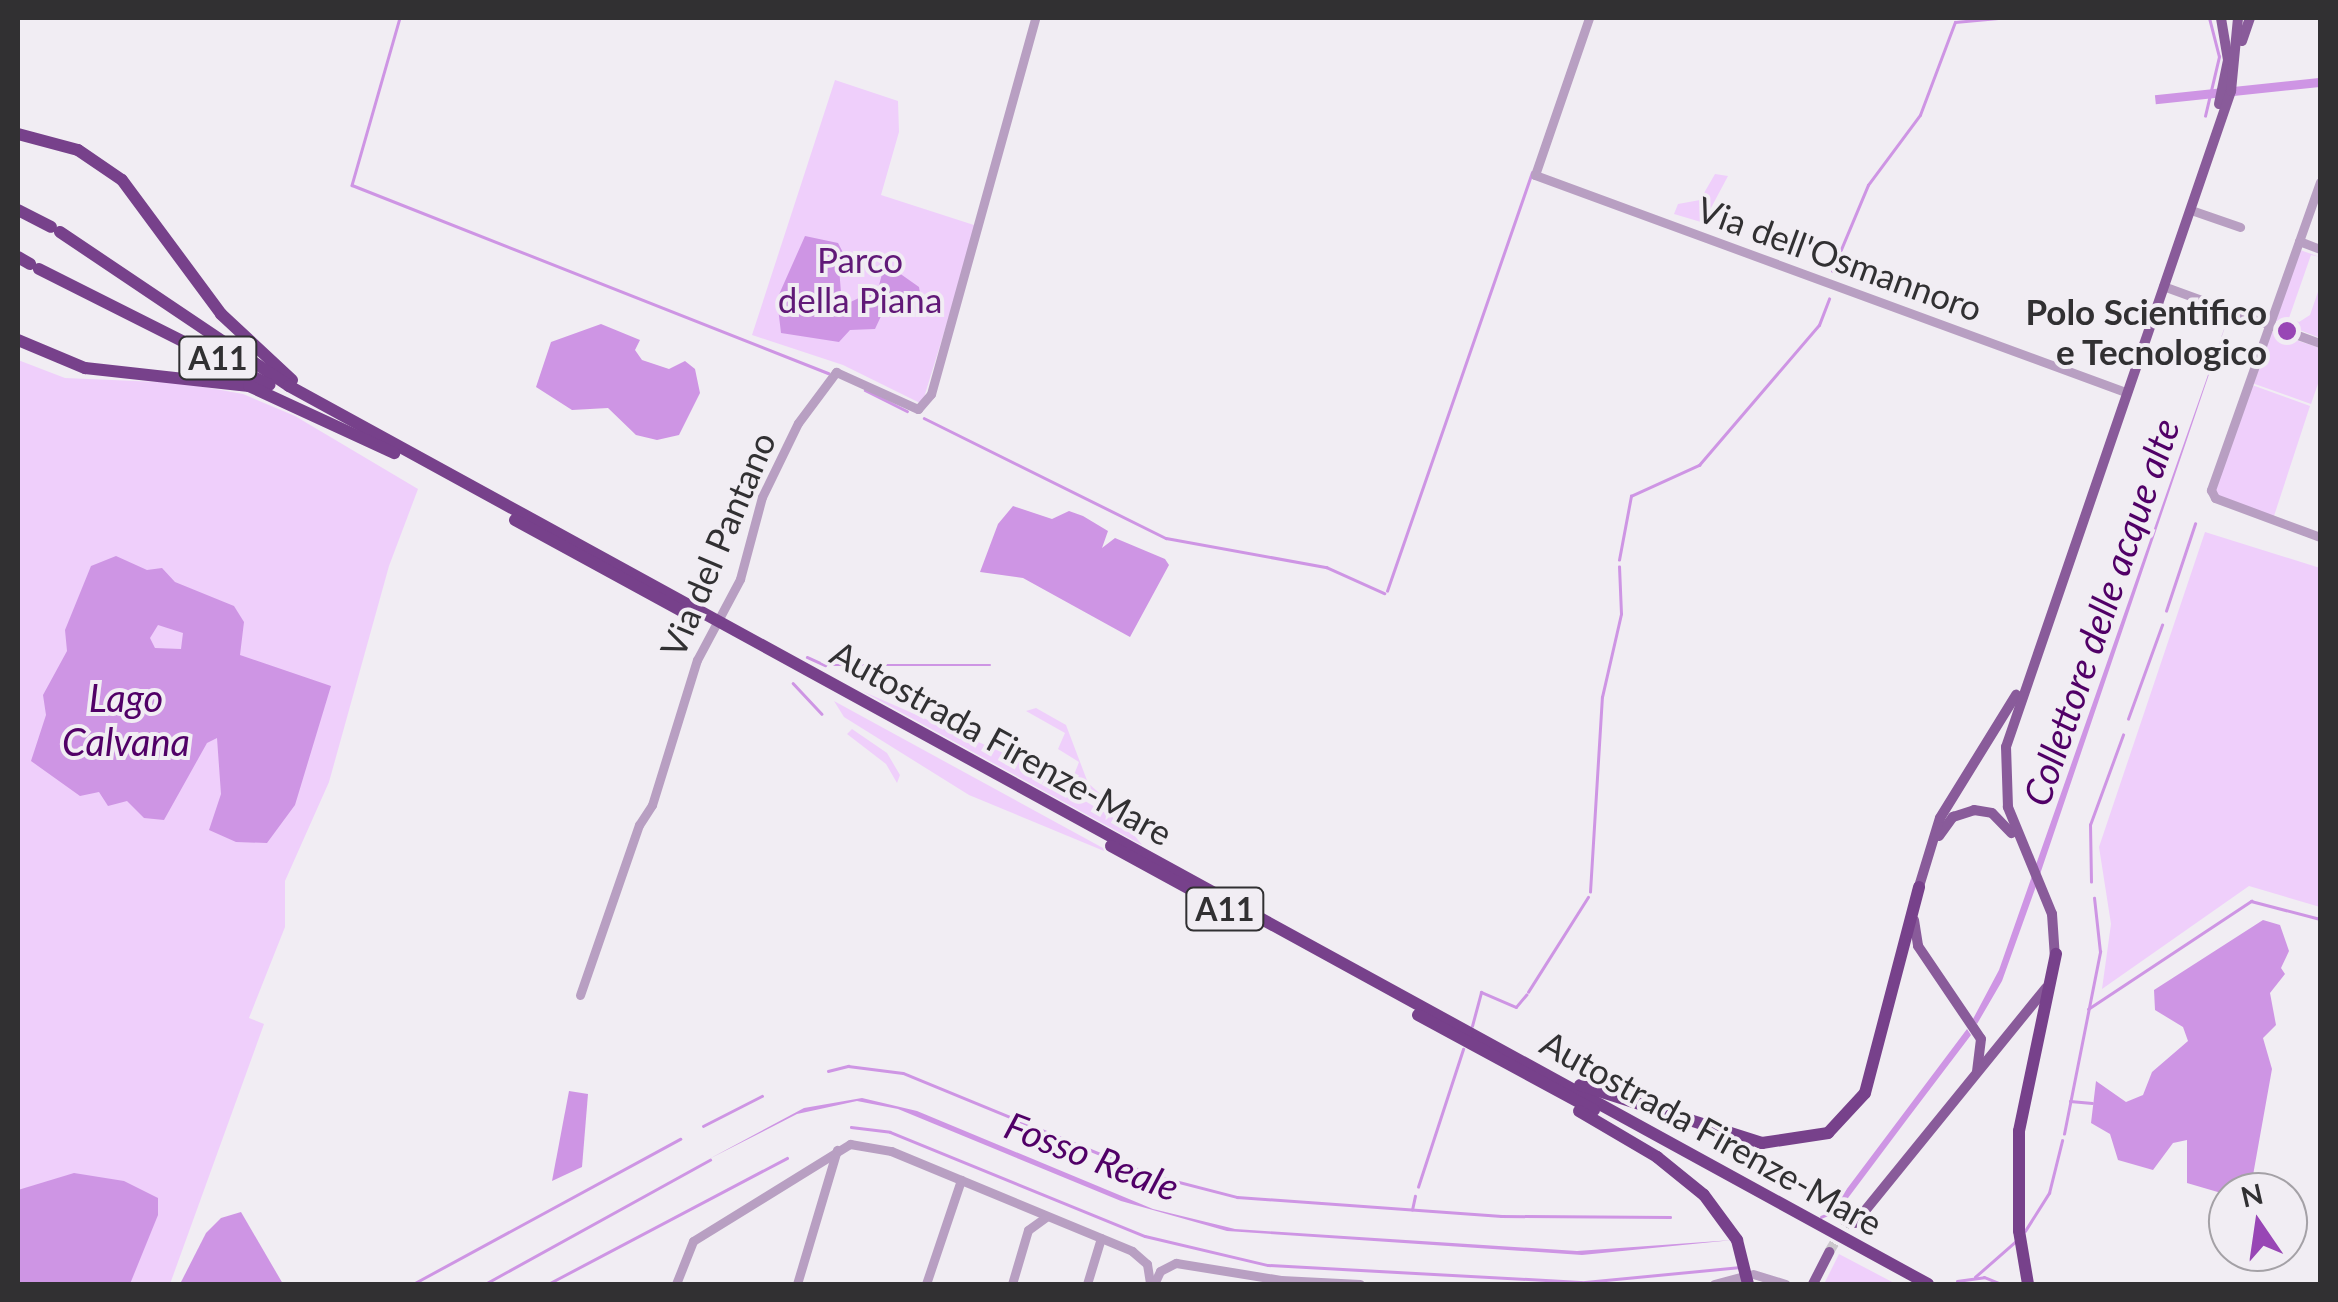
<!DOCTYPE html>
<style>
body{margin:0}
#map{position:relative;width:2338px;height:1302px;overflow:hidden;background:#f1edf3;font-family:Lato,sans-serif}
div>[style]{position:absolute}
.green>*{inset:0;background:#efcffb}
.water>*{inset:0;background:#ce95e4;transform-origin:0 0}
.stream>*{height:2.5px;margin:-1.25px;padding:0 1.25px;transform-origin:1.25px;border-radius:1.25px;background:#ce95e4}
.major-tunnel>*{height:10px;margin-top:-5px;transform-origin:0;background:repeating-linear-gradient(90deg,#cbc7cc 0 10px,transparent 0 15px)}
.minor>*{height:9px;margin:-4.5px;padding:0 4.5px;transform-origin:4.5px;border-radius:4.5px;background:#b89fc2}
.major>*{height:10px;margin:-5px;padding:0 5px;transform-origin:5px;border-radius:5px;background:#895b9a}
.highway>*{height:12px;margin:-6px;padding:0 6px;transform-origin:6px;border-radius:6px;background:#77418b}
.dots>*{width:28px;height:28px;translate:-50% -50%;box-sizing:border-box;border:5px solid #f1edf3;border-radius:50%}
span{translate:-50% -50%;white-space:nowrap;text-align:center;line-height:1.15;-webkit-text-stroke:8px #f1edf3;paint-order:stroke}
.shield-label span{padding:2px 8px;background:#f1edf3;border:2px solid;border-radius:8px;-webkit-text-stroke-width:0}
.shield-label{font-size:32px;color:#313032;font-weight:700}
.street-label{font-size:35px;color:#313032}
.park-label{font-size:35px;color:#611978}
.poi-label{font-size:35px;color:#313032;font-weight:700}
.right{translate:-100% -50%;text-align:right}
.water-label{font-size:38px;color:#510067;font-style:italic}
.frame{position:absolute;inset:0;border:20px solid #313032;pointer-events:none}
.north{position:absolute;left:2208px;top:1172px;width:100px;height:100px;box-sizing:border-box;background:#f1edf3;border:2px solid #a4a1a6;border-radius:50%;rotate:347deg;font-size:28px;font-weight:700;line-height:40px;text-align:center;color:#313032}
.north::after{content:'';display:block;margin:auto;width:35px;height:45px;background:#9846b5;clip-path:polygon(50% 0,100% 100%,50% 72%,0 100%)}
</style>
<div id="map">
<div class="green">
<i style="clip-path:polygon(835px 80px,898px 101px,899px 132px,881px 195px,977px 226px,922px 404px,843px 365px,752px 335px)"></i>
<i style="clip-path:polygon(1715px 174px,1728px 176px,1703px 223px,1702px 216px,1701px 222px,1674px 214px,1678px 204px,1700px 200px)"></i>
<i style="clip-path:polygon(2300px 250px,2320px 257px,2311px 255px,2289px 318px,2299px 322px,2310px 315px,2320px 286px,2320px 338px,2276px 321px)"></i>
<i style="clip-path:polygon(2272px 332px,2320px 348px,2320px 378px,2311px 404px,2252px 383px)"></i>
<i style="clip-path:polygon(18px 360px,65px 378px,182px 383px,243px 394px,295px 416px,418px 489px,389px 566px,329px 782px,285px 881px,285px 927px,249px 1018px,264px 1024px,170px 1284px,18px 1284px)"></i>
<i style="clip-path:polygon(2252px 385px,2310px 406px,2274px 516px,2218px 497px,2214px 488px)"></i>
<i style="clip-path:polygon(2205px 532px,2320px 568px,2320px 907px,2249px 886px,2102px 989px,2111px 924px,2099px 847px)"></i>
<i style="clip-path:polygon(862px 691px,1008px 755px,1127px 826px,1142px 845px)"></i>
<i style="clip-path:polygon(834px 701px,1103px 848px,1104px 851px,969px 795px,844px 717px)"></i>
<i style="clip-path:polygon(1036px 708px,1066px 725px,1088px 783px,1126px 817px,1081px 791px,1074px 775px,1079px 762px,1058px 749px,1065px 733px,1026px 711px)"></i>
<i style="clip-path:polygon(852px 729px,887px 753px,900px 775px,897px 783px,886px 764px,847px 734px)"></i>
<i style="clip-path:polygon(1839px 1254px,1896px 1284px,1824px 1284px)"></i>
</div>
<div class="water">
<i style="left:2319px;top:78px;width:9px;height:165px;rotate:84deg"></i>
<i style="clip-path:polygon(805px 236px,838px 243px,848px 262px,839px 267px,842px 306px,878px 289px,885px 263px,919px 287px,921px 299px,908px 306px,890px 297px,875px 329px,850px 330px,839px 342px,781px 333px,777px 299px)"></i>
<i style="clip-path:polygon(2229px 315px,2035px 889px,2002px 981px,1977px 1024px,1973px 1019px,1999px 970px)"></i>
<i style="clip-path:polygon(601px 324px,640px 340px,635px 350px,642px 360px,669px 369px,685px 361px,695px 369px,700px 393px,679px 435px,657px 440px,636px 435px,608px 408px,572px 410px,536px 387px,551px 342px)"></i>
<i style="clip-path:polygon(1013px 506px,1052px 519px,1069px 511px,1083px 516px,1108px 531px,1102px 548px,1115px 538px,1165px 559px,1169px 565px,1130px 637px,1023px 578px,980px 572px,998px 524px)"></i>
<i style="clip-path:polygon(evenodd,116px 556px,147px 570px,162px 568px,175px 582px,234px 606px,244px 622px,240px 655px,331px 686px,295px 805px,267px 843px,236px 842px,209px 830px,221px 794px,217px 738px,207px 743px,164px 820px,144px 818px,127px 801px,108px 806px,99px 792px,80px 796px,31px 761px,46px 715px,43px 695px,67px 651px,65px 630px,91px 566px,116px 556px,158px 625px,183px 633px,181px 649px,155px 648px,150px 638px,158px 625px)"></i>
<i style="clip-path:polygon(2263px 920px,2280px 925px,2289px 951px,2281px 968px,2285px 974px,2270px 993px,2276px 1025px,2263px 1038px,2272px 1069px,2250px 1192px,2228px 1195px,2187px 1183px,2187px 1140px,2173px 1143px,2153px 1170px,2118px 1160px,2110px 1134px,2091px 1123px,2096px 1081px,2126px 1102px,2143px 1095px,2152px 1072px,2188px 1041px,2183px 1027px,2155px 1010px,2154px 990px)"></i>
<i style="clip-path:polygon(1967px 1029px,1971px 1035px,1908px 1118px,1842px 1206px,1831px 1210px)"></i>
<i style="clip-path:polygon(569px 1091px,588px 1094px,582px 1167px,552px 1181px)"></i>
<i style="clip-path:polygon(862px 1098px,917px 1111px,1153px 1209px,1235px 1229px,1577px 1251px,1733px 1240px,1582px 1255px,1227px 1231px,1121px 1201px,898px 1109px,857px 1101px,797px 1114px,709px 1159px,804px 1108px)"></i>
<i style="clip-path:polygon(74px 1173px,124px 1181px,158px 1198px,158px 1215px,130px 1284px,18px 1284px,18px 1190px)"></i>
<i style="clip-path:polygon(241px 1212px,283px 1284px,180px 1284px,206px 1233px,221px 1218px)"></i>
</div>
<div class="stream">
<i style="left:400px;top:18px;width:174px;rotate:106deg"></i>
<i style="left:352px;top:185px;width:512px;rotate:21.55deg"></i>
<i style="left:2205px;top:116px;width:61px;rotate:-76.7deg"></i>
<i style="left:2219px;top:57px;width:40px;rotate:-104.4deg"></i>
<i style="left:1832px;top:271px;width:93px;rotate:-67.3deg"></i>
<i style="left:1868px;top:185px;width:87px;rotate:-53.4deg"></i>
<i style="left:1920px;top:115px;width:99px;rotate:-69.4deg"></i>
<i style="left:1955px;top:22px;width:43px;rotate:-5.3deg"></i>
<i style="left:865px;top:390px;width:47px;rotate:26.6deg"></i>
<i style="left:924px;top:418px;width:270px;rotate:26.4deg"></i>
<i style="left:1166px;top:538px;width:163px;rotate:10.3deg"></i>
<i style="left:1326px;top:567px;width:64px;rotate:24.1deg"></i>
<i style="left:1619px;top:560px;width:65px;rotate:-79.4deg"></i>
<i style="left:1631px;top:496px;width:75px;rotate:-24.5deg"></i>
<i style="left:1699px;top:465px;width:184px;rotate:-49.4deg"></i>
<i style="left:1819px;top:325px;width:28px;rotate:-69deg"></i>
<i style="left:1387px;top:591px;width:443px;rotate:-70.9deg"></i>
<i style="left:2166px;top:611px;width:92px;rotate:-71.6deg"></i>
<i style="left:807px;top:657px;width:20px;rotate:24deg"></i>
<i style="left:825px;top:665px;width:165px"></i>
<i style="left:793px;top:683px;width:42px;rotate:46.9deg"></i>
<i style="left:2128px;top:719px;width:100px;rotate:-70.1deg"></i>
<i style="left:2091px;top:882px;width:57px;rotate:-91deg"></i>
<i style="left:2090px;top:825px;width:96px;rotate:-69.9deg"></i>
<i style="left:1590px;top:892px;width:195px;rotate:-86.5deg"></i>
<i style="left:1602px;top:697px;width:85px;rotate:-77.1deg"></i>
<i style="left:1621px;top:614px;width:47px;rotate:-92.4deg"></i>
<i style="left:1528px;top:992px;width:112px;rotate:-57.7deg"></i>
<i style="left:2088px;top:1009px;width:196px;rotate:-33.5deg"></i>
<i style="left:2251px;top:901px;width:71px;rotate:14.6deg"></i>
<i style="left:1472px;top:1026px;width:35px;rotate:-75deg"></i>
<i style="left:1481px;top:992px;width:38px;rotate:23deg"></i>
<i style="left:1516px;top:1007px;width:16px;rotate:-50deg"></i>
<i style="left:828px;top:1071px;width:21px;rotate:-14deg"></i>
<i style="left:848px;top:1066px;width:55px;rotate:7.3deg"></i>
<i style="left:903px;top:1073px;width:269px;rotate:22.3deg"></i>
<i style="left:1152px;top:1175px;width:88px;rotate:14.5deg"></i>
<i style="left:1237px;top:1197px;width:265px;rotate:4.1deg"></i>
<i style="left:1501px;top:1216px;width:169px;rotate:0.3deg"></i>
<i style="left:2070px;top:1101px;width:22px;rotate:5deg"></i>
<i style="left:703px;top:1126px;width:66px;rotate:-27deg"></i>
<i style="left:851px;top:1127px;width:39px;rotate:7deg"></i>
<i style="left:890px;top:1132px;width:275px;rotate:22.2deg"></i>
<i style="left:1145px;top:1236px;width:126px;rotate:13.3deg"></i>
<i style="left:1268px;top:1265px;width:317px;rotate:3.1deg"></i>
<i style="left:1585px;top:1282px;width:156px;rotate:-5.5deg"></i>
<i style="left:2064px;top:1134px;width:186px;rotate:-78.8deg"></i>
<i style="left:2100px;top:952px;width:54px;rotate:-96.3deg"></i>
<i style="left:1418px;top:1187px;width:145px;rotate:-71.9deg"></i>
<i style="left:1412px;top:1210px;width:14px;rotate:-78deg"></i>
<i style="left:1821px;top:1217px;width:13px;rotate:-23deg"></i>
<i style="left:2025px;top:1231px;width:45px;rotate:-57.7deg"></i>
<i style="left:2049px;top:1193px;width:54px;rotate:-76deg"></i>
<i style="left:1975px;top:1277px;width:53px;rotate:-41.2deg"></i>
<i style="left:1957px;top:1281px;width:27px;rotate:-8deg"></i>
<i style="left:1984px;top:1277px;width:18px;rotate:22deg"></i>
<i style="left:413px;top:1284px;width:304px;rotate:-28.5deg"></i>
<i style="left:485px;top:1284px;width:257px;rotate:-28.9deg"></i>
<i style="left:548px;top:1284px;width:270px;rotate:-27.8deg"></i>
</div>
<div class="major-tunnel">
<i style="left:1829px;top:1252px;width:39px;rotate:-59deg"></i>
</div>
<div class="minor">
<i style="left:1589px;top:18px;width:166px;rotate:109deg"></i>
<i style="left:1535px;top:175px;width:629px;rotate:20.19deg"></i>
<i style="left:2320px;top:182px;width:327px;rotate:109.5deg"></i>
<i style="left:2211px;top:490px;width:9px;rotate:63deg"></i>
<i style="left:2215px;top:498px;width:112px;rotate:20.4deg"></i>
<i style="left:2191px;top:210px;width:52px;rotate:19.1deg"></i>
<i style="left:2299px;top:241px;width:22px;rotate:21deg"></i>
<i style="left:2163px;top:286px;width:167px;rotate:20deg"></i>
<i style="left:580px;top:995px;width:180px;rotate:-70.9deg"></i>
<i style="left:639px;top:825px;width:24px;rotate:-57deg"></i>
<i style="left:652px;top:805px;width:152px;rotate:-72.8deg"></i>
<i style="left:697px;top:660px;width:92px;rotate:-62deg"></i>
<i style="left:740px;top:579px;width:85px;rotate:-75deg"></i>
<i style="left:762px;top:497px;width:82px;rotate:-64.1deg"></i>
<i style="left:798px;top:423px;width:64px;rotate:-53.3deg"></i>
<i style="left:836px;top:372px;width:90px;rotate:24.3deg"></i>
<i style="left:918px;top:409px;width:20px;rotate:-49deg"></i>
<i style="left:931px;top:394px;width:390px;rotate:-74.5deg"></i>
<i style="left:1753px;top:1274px;width:34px;rotate:17deg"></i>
<i style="left:676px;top:1284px;width:46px;rotate:-68.4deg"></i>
<i style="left:693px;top:1241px;width:185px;rotate:-31.7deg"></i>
<i style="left:850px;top:1144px;width:42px;rotate:9.7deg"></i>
<i style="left:891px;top:1151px;width:261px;rotate:22.5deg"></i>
<i style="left:1132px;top:1251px;width:20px;rotate:41deg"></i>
<i style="left:1147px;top:1264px;width:20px;rotate:81deg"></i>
<i style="left:797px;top:1284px;width:140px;rotate:-73.4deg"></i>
<i style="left:926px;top:1284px;width:110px;rotate:-71.4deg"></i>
<i style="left:1012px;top:1284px;width:56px;rotate:-73.5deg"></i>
<i style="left:1028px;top:1230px;width:22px;rotate:-36deg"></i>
<i style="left:1087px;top:1284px;width:48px;rotate:-73.1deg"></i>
<i style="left:1154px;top:1284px;width:14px;rotate:-65deg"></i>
<i style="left:1160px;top:1271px;width:18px;rotate:-27deg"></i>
<i style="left:1176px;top:1263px;width:106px;rotate:9.2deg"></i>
<i style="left:1281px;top:1280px;width:79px;rotate:2.9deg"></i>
<i style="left:1714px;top:1284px;width:28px;rotate:-15deg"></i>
</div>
<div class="major">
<i style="left:2242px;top:41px;width:24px;rotate:-71deg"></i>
<i style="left:2219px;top:104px;width:45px;rotate:-78.4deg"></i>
<i style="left:2228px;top:60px;width:43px;rotate:-99.5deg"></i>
<i style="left:1939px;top:836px;width:24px;rotate:-54deg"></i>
<i style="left:1953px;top:817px;width:22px;rotate:-18deg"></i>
<i style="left:1974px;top:810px;width:18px;rotate:9deg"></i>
<i style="left:1992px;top:813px;width:28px;rotate:46deg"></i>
<i style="left:1917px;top:893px;width:78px;rotate:-73deg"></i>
<i style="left:1940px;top:818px;width:145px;rotate:-58.3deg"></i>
<i style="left:1914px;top:920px;width:26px;rotate:81deg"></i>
<i style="left:1918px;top:946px;width:112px;rotate:55.9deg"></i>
<i style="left:1981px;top:1039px;width:33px;rotate:97deg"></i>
<i style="left:2055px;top:958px;width:44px;rotate:-93.9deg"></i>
<i style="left:2052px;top:914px;width:116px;rotate:-112.4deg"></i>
<i style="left:2008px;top:807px;width:60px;rotate:-91.9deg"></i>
<i style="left:2006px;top:747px;width:694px;rotate:-71.07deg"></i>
<i style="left:2231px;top:91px;width:73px;rotate:-84.5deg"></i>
<i style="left:1855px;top:1223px;width:303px;rotate:-50.9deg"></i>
<i style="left:1813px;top:1284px;width:36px;rotate:-63deg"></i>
</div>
<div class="highway">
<i style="left:18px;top:134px;width:62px;rotate:14.9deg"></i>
<i style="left:78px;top:150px;width:53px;rotate:34.3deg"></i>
<i style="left:122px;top:180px;width:167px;rotate:53.5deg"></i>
<i style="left:221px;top:314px;width:97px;rotate:42.9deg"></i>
<i style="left:18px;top:210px;width:37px;rotate:27deg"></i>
<i style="left:60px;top:232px;width:276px;rotate:33.9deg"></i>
<i style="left:289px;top:386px;width:1869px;rotate:28.72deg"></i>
<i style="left:18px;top:257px;width:14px;rotate:30deg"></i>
<i style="left:39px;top:269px;width:258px;rotate:26.7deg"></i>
<i style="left:18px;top:340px;width:73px;rotate:22.7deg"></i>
<i style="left:85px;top:368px;width:165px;rotate:6.3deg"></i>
<i style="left:249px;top:386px;width:160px;rotate:24.8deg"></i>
<i style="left:515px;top:520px;width:205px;rotate:28.6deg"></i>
<i style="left:1111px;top:846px;width:121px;rotate:28.7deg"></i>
<i style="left:1418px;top:1015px;width:200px;rotate:28.4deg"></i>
<i style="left:1580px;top:1085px;width:191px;rotate:17.7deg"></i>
<i style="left:1762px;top:1143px;width:67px;rotate:-8.6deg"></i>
<i style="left:1828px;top:1133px;width:54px;rotate:-47.2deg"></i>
<i style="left:1865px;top:1093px;width:213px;rotate:-75.3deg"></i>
<i style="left:1579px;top:1111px;width:91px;rotate:30.5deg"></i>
<i style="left:1657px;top:1157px;width:60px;rotate:39deg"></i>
<i style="left:1704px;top:1195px;width:56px;rotate:53.7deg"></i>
<i style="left:1737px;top:1240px;width:45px;rotate:76deg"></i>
<i style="left:2028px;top:1284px;width:54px;rotate:-99.6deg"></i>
<i style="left:2019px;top:1231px;width:100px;rotate:-90deg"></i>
<i style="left:2019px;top:1131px;width:181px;rotate:-78.2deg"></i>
</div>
<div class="dots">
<i style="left:2287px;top:331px;background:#9846b5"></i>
</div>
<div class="shield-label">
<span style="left:218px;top:358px">A11</span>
<span style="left:1225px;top:909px">A11</span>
</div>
<div class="street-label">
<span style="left:1840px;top:258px;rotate:20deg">Via dell'Osmannoro</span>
<span style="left:717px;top:544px;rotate:-67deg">Via del Pantano</span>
<span style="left:1002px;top:742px;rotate:29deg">Autostrada Firenze-Mare</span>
<span style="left:1712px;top:1132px;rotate:29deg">Autostrada Firenze-Mare</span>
</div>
<div class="park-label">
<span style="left:860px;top:279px">Parco<br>della Piana</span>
</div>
<div class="poi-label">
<span class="right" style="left:2267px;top:331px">Polo Scientifico<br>e Tecnologico</span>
</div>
<div class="water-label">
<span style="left:2101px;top:612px;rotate:-71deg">Collettore delle acque alte</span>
<span style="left:126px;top:720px">Lago<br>Calvana</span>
<span style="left:1092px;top:1156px;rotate:21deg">Fosso Reale</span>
</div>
<div class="frame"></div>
<div class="north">N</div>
</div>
